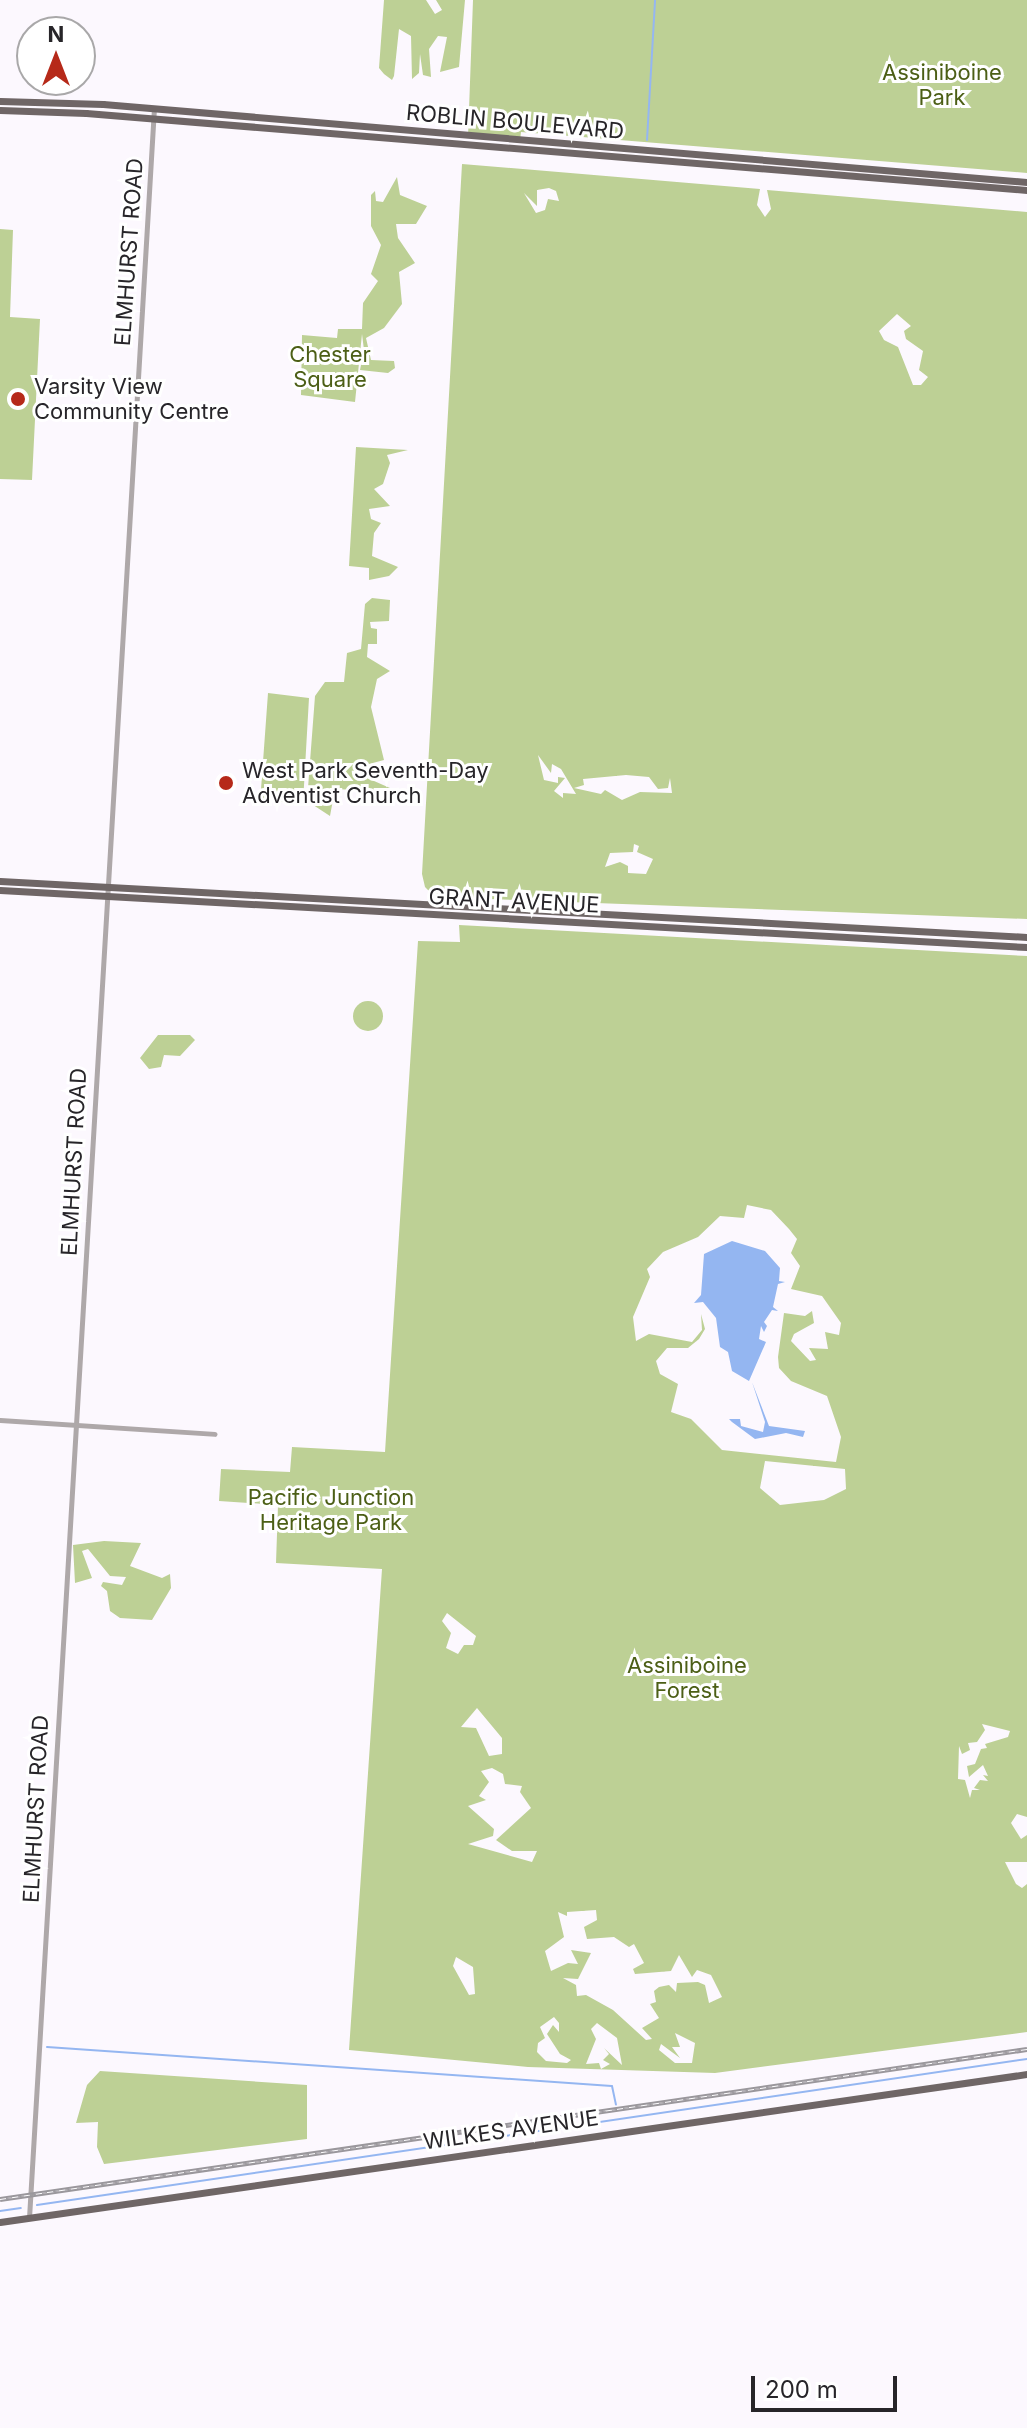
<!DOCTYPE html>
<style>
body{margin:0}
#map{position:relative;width:1027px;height:2428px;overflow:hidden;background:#fcf8fe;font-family:Inter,sans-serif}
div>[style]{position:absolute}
.green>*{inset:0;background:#bdd095}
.round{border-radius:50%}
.water>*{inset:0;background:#94b6f1}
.stream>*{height:2px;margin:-1px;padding:0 1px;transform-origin:1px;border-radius:1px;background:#94b6f1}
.minor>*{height:5px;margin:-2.5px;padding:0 2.5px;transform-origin:2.5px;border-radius:2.5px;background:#aea8a9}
.major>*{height:7px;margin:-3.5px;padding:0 3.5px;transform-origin:3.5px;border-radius:3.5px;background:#6f6666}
.rail>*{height:5px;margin-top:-2.5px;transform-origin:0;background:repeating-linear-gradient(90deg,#fff 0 6px,#9a979c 0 12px);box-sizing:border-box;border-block:2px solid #9a979c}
.dots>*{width:22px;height:22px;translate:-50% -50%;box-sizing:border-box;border:4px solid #fff;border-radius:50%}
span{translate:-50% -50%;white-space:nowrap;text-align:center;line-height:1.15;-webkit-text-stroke:6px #fff;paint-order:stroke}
.park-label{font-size:22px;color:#4c5f16}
.street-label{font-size:22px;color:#272529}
.poi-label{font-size:22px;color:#272529}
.left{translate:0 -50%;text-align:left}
.north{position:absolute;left:16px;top:16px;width:80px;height:80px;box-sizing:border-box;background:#fff;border:2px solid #a9a8a9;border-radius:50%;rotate:0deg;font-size:22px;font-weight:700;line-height:32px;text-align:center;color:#272529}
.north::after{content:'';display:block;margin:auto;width:28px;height:36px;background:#b62919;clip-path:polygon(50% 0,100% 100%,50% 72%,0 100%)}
.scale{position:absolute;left:751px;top:2376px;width:146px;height:36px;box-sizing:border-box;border:4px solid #272529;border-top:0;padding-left:10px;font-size:24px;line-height:28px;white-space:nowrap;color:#272529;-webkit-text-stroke:6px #fff;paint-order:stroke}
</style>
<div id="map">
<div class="green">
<i style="clip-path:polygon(384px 0,426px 0,435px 14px,442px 10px,436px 0,465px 0,459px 67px,440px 72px,447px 37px,438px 36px,429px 49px,431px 77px,423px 75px,420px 54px,419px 73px,412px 79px,411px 36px,399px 29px,394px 76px,392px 80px,384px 74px,379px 68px)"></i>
<i style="clip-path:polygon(473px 0,1027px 0,1027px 173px,521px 132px,520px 141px,468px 137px)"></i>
<i style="clip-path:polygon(evenodd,462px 164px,760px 189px,757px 205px,765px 217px,771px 209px,767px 190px,1027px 212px,1027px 919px,435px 897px,425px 887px,422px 874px,462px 164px,549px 188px,556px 191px,559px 201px,548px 199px,545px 210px,536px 213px,524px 193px,537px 206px,537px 190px,549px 188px,462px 164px,897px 314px,911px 326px,904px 331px,906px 339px,923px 351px,919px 370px,928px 377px,921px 385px,913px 385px,898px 347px,884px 340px,879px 331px,897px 314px,462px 164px,538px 755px,551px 773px,552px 764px,561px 769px,576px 794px,563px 793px,563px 798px,554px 791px,565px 778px,558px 777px,558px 783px,544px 780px,538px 755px,462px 164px,626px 775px,649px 777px,658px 789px,668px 788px,670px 778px,672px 793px,640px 792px,622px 800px,605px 790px,601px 794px,574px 788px,584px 785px,583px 779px,626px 775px,462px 164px,634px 844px,639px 846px,637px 852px,653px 859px,646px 874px,628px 873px,628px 866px,620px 862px,605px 867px,610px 853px,633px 852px,634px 844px)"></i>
<i style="clip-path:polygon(397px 177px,400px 195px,427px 206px,416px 224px,396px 224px,398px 238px,415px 263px,399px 272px,402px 304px,384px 328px,366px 338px,371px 360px,394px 361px,395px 368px,388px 373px,360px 370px,364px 350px,362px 334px,355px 402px,301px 395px,302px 335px,337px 338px,338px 329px,362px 329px,363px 303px,378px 281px,371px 274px,381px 245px,371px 226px,371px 195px,375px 191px,376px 201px,383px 202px)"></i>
<i style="clip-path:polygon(0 229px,13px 230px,10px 317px,40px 319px,32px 480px,0 479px)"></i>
<i style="clip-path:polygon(356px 447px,408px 450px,387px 455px,390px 463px,383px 484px,374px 489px,390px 506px,369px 509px,371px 519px,381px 523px,374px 533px,372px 556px,398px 567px,389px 576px,369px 580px,369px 568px,349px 566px)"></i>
<i style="clip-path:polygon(372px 598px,390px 600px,389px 621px,370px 622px,371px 628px,377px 629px,377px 644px,368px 644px,367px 657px,390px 671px,377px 679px,371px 707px,384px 760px,369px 764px,365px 777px,399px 792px,335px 789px,330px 816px,307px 801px,315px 696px,325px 682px,344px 682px,347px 653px,361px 649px,365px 604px)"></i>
<i style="clip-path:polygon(268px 693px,309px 698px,303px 803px,275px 801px,275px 795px,267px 794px,266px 803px,260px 803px)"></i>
<i style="clip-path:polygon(evenodd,459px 925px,1027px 956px,1027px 1817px,1017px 1814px,1011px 1823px,1021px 1839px,1027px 1835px,1027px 1862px,1005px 1862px,1016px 1884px,1022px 1888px,1027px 1884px,1027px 2032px,715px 2073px,528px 2067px,349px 2050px,382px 1569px,276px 1563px,278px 1505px,219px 1501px,221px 1469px,290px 1472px,292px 1447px,385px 1452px,418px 941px,460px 942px,459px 925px,747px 1205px,771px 1210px,789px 1229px,797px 1239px,791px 1253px,800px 1266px,791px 1289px,822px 1296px,841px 1323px,839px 1335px,825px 1332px,828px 1349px,809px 1348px,816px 1360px,810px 1361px,791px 1341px,794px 1334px,814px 1323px,812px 1311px,805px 1316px,784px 1313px,778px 1357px,779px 1368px,791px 1381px,827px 1396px,841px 1437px,836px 1462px,722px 1450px,691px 1419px,671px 1412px,678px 1384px,660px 1374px,656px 1361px,667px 1348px,688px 1348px,699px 1339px,705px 1329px,701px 1314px,702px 1330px,692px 1342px,649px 1334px,636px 1341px,633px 1317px,650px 1277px,647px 1269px,663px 1252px,698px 1237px,720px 1216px,744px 1218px,747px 1205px,459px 925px,765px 1461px,845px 1469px,846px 1489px,824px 1500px,780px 1505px,760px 1488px,765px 1461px,459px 925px,447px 1613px,476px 1636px,473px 1645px,464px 1645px,458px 1654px,446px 1648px,451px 1633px,442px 1621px,447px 1613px,459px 925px,477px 1708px,502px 1738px,502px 1754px,489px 1756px,476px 1728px,461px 1727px,477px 1708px,459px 925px,982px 1724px,1010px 1731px,1008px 1737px,985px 1744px,987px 1748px,981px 1749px,975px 1764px,967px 1766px,969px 1777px,983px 1765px,988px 1776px,983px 1775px,988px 1781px,980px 1780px,974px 1788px,980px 1790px,972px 1790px,970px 1798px,965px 1780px,958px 1779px,959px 1746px,962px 1754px,970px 1750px,968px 1743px,977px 1742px,985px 1730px,982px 1724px,459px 925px,492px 1768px,503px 1774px,505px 1784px,522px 1786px,520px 1792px,531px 1808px,496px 1840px,512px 1851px,537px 1851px,532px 1862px,468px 1844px,493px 1836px,494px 1829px,468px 1806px,486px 1800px,479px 1796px,489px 1782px,481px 1771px,492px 1768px,459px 925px,596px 1910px,597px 1920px,584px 1927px,587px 1939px,614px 1937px,629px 1947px,634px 1944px,644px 1963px,633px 1969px,635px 1974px,671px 1971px,679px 1955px,692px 1977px,697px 1970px,711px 1975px,722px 1997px,709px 2003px,705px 1985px,698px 1982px,677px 1983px,676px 1992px,669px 1985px,659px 1987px,654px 1991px,656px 2002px,650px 2004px,659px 2018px,642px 2028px,652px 2039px,646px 2040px,613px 2010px,586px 1995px,577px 1996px,576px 1985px,563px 1978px,578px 1979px,591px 1953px,571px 1950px,578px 1964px,568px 1963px,551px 1971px,545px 1951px,564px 1937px,558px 1912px,567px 1916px,567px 1912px,596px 1910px,459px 925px,456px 1957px,473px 1967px,475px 1994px,469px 1995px,453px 1966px,456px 1957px,459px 925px,554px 2017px,559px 2023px,559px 2032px,553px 2025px,547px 2034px,560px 2054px,571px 2060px,567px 2063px,546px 2061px,537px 2052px,538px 2043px,545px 2038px,540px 2027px,554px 2017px,459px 925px,597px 2023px,617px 2038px,622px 2065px,604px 2048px,609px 2054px,603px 2060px,610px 2064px,601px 2069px,599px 2063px,586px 2064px,596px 2039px,591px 2029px,597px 2023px,459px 925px,675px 2033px,695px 2043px,692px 2063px,675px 2063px,659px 2050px,661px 2044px,680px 2058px,672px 2047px,680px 2047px,675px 2033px)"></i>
<i class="round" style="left:353px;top:1001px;width:30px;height:30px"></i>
<i style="clip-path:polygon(158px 1035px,190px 1035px,195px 1040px,180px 1056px,164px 1055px,161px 1067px,149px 1069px,140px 1058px)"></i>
<i style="clip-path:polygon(104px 1541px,141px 1543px,130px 1566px,162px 1578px,170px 1574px,171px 1588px,152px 1620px,120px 1618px,110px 1611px,107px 1591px,101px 1586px,103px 1582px,122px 1585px,126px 1577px,110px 1576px,88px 1549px,82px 1551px,92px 1578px,75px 1583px,73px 1545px)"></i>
<i style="clip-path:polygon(100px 2071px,307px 2085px,307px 2139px,104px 2164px,97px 2147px,98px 2122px,76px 2123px,87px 2085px)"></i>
</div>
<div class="water">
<i style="clip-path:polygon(732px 1241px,765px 1251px,780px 1268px,779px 1281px,785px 1282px,778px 1284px,773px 1307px,778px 1311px,772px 1310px,764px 1322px,767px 1326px,764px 1332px,761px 1326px,759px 1339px,766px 1342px,749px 1381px,732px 1371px,728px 1352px,720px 1347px,716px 1318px,703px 1302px,694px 1303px,701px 1295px,704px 1254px)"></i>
<i style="clip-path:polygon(752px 1382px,769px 1426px,805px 1431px,803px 1437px,786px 1433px,755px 1439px,732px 1422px,729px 1419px,740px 1419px,741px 1426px,763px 1432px,765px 1422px)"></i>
</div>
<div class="stream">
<i style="left:647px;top:140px;width:140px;rotate:-86.7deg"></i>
<i style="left:47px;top:2047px;width:566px;rotate:3.95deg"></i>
<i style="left:612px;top:2086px;width:19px;rotate:78deg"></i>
<i style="left:37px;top:2205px;width:1001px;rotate:-8.39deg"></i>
<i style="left:0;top:2211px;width:21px;rotate:-8deg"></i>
</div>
<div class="minor">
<i style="left:0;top:1420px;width:215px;rotate:3.7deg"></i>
<i style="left:29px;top:2218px;width:2113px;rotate:-86.61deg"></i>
</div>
<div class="major">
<i style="left:0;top:101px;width:103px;rotate:1.7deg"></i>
<i style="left:103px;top:104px;width:927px;rotate:4.83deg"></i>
<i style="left:0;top:110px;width:86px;rotate:2deg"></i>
<i style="left:86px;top:113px;width:944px;rotate:4.68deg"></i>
<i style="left:0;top:881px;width:1029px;rotate:3.12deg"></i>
<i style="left:0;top:890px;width:1029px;rotate:3.18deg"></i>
<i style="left:0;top:2222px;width:1038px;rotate:-8.2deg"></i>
</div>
<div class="rail">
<i style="left:0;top:2199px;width:1038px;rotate:-8.31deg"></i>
</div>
<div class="dots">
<i style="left:18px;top:399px;background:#b62919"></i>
<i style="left:226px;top:783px;background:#b62919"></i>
</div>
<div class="park-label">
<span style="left:942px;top:85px">Assiniboine<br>Park</span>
<span style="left:330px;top:367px">Chester<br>Square</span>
<span style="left:331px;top:1510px">Pacific Junction<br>Heritage Park</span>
<span style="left:687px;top:1678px">Assiniboine<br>Forest</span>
</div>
<div class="street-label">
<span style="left:515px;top:122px;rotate:5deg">ROBLIN BOULEVARD</span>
<span style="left:129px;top:252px;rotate:-86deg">ELMHURST ROAD</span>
<span style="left:514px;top:901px;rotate:3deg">GRANT AVENUE</span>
<span style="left:74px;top:1162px;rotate:-87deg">ELMHURST ROAD</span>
<span style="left:36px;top:1809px;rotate:-87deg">ELMHURST ROAD</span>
<span style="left:511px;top:2130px;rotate:-8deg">WILKES AVENUE</span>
</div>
<div class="poi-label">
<span class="left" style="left:34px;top:399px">Varsity View<br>Community Centre</span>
<span class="left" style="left:242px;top:783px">West Park Seventh-Day<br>Adventist Church</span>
</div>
<div class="north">N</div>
<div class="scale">200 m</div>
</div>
